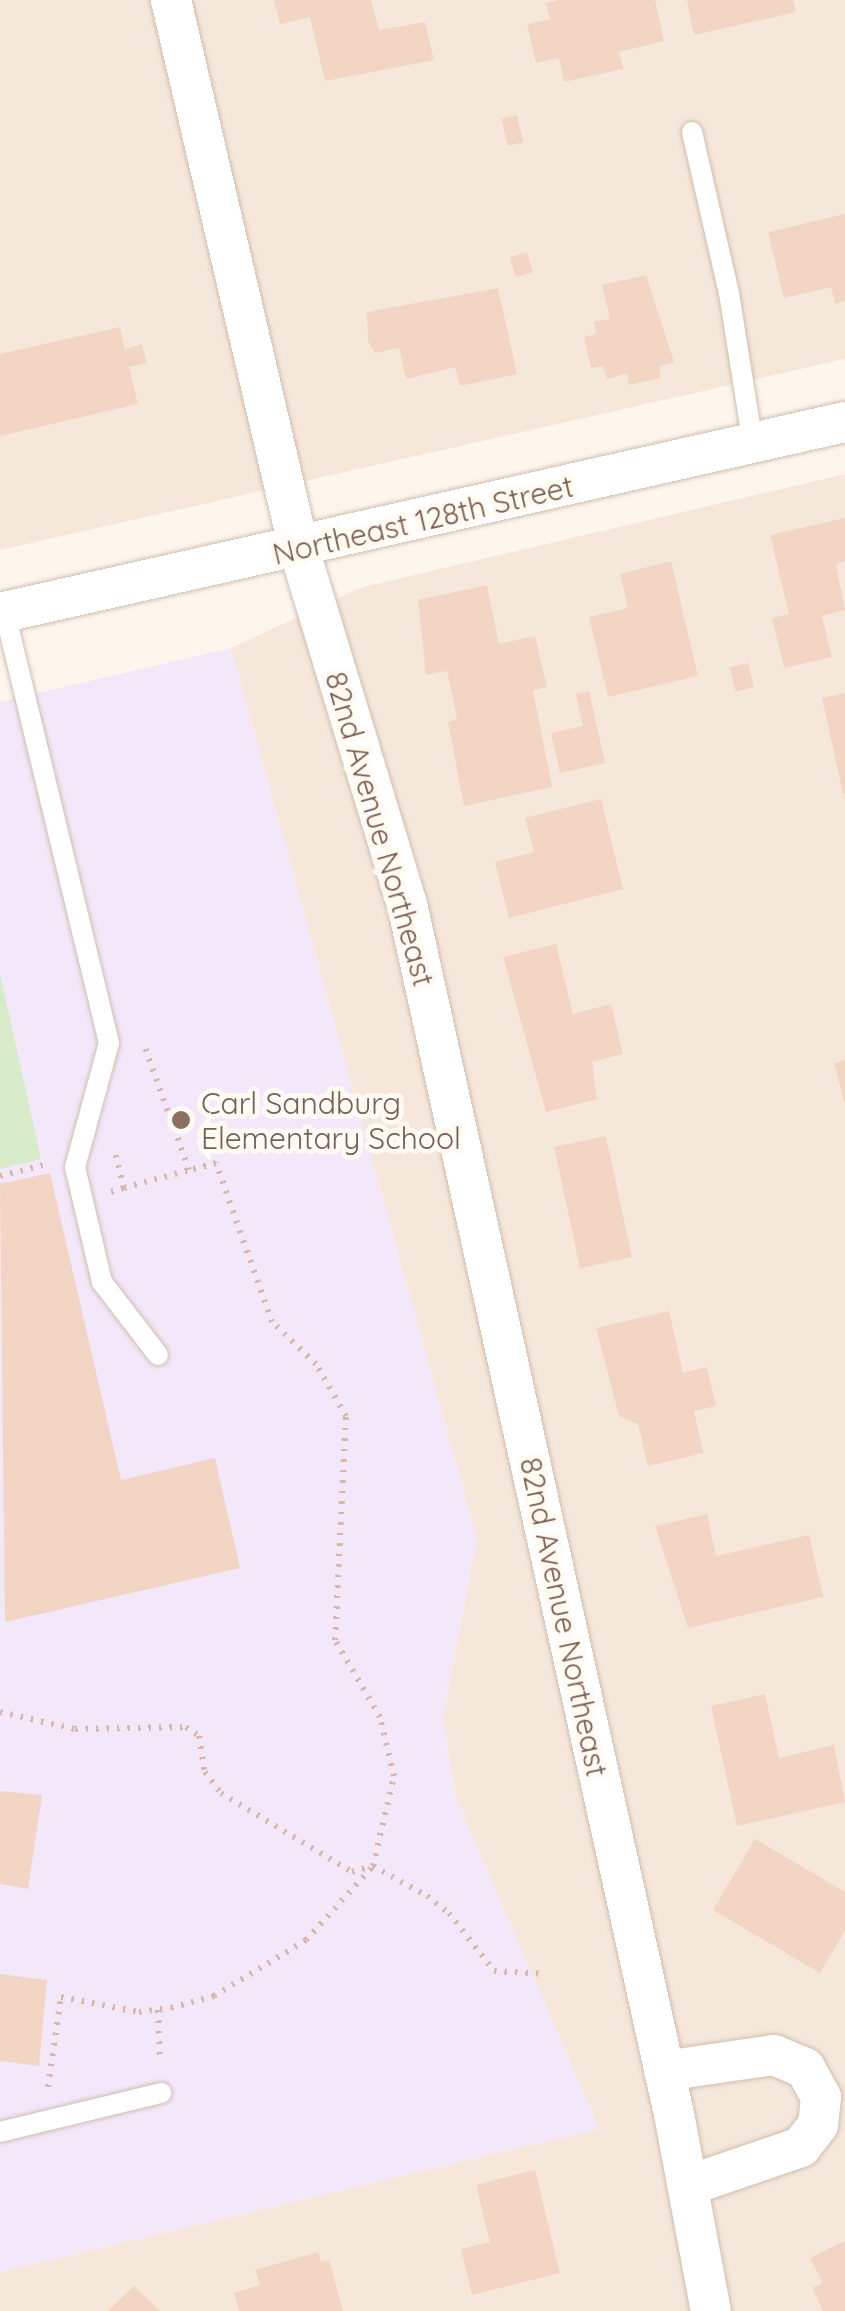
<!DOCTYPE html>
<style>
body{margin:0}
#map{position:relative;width:845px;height:2311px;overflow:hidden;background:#fdf6ec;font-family:Quicksand,sans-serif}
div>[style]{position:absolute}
.residential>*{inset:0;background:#f5e8da}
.education>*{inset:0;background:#f3e8fa}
.green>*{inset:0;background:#d8ecc9}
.building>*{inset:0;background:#f3d5c3;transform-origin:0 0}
.path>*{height:6px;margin-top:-3px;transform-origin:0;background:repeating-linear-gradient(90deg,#d9b8a5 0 2.5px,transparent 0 10.5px)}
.roads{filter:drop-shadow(0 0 2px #d1beb0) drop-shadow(0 0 2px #d1beb0)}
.lane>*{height:20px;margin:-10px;padding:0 10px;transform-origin:10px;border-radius:10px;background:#fff}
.street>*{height:40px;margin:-20px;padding:0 20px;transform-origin:20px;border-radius:20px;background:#fff}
.dots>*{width:28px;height:28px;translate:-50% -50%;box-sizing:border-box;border:5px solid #fffaf3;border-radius:50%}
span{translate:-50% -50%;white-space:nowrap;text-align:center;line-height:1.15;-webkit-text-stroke:10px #fffaf3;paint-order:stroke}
.street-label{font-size:30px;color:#7a5c4d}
.education-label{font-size:30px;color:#785e54}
.left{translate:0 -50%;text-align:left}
</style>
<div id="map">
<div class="residential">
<i style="clip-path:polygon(0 0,845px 0,845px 359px,0 550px)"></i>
<i style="clip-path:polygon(845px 474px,845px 2311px,0 2311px,0 2272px,599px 2129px,456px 1798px,443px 1718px,477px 1539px,231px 648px,363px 587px)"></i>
</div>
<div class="education">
<i style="clip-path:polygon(231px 648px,477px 1539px,443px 1718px,456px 1798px,599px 2129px,0 2272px,0 702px)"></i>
</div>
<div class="green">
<i style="clip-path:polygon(0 974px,41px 1159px,0 1169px)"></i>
</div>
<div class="building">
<i style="clip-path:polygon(274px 0,371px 0,379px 30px,425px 22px,434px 60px,325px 81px,310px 17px,280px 24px)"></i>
<i style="clip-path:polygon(559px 0,655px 0,664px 41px,619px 52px,623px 69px,564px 82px,559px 58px,536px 63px,527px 24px,550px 19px,546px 3px)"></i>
<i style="clip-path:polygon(687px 0,793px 0,796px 12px,694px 35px)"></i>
<i style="left:517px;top:115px;width:28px;height:16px;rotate:77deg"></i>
<i style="clip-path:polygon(845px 214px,845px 301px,835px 304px,831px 287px,784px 298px,768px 232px)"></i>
<i style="left:527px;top:252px;width:21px;height:18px;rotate:73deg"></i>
<i style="clip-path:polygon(646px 275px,674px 362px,659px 366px,661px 378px,629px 385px,627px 373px,607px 379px,603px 366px,591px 368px,584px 337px,596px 334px,594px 322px,610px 319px,602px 285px)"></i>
<i style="clip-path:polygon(498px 288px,517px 374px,460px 386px,455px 367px,406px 379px,399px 348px,375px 353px,368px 341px,367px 312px)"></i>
<i style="clip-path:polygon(120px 327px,125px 349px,142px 344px,147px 363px,129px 367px,138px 404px,0 436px,0 354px)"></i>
<i style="clip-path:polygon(845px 518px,845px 561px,836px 564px,845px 610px,822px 616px,832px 657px,784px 668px,772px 618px,789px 614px,770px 535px)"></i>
<i style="clip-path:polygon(671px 561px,698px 676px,608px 697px,589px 617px,628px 608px,620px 574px)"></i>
<i style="clip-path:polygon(487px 585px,499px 644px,535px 636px,547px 687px,533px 690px,552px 787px,464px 806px,448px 722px,457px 719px,447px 671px,426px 675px,418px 600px)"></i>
<i style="left:748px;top:663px;width:25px;height:19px;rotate:76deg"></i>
<i style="clip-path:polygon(589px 691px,605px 763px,560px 773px,551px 733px,583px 726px,576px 694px)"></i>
<i style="clip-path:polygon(845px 693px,845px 794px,843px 794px,822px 698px)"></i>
<i style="clip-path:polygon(601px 799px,623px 889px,509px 918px,495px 862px,534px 852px,525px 818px)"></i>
<i style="clip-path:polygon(556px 944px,573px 1014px,611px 1004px,623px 1054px,592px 1062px,597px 1099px,546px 1112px,503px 957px)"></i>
<i style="clip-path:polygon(845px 1060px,845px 1102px,844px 1102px,834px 1063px)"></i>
<i style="left:606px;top:1136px;width:124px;height:53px;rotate:78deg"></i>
<i style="clip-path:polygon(50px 1173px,121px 1480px,215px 1458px,240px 1568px,5px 1622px,0 1184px)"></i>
<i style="clip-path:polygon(669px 1311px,683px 1373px,707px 1367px,716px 1406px,694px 1411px,703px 1453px,648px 1466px,638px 1424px,619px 1416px,596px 1328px)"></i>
<i style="clip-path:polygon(707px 1514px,716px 1556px,809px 1535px,823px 1597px,688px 1628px,655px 1526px)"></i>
<i style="clip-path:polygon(765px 1694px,779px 1758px,834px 1745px,845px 1802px,737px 1826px,711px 1706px)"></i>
<i style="clip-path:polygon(0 1791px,42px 1795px,28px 1889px,0 1884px)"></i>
<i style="clip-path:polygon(755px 1839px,845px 1892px,845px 1930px,820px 1973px,713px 1910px)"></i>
<i style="clip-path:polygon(0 1974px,47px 1980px,39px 2066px,0 2061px)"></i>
<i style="clip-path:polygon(535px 2170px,560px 2273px,472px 2295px,461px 2249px,490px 2242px,476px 2185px)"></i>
<i style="clip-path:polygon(845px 2241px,845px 2311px,823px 2311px,812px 2288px,823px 2283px,810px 2258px)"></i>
<i style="clip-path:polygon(318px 2252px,321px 2262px,329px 2260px,343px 2311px,239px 2311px,234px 2293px,260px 2285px,255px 2270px)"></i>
<i style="clip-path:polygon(134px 2286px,160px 2311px,108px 2311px)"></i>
</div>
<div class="path">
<i style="left:0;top:1176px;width:44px;rotate:-14.3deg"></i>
<i style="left:124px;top:1188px;width:67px;rotate:-15.5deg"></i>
<i style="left:111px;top:1192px;width:14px;rotate:-17deg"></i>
<i style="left:124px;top:1188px;width:38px;rotate:-104deg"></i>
<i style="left:0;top:1712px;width:77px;rotate:12.8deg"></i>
<i style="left:75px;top:1729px;width:111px;rotate:-1deg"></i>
<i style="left:186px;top:1727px;width:16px;rotate:35deg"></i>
<i style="left:199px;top:1736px;width:36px;rotate:81deg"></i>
<i style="left:205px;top:1772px;width:26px;rotate:53deg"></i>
<i style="left:221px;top:1793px;width:153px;rotate:31.1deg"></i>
<i style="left:352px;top:1872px;width:22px;rotate:-16deg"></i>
<i style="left:373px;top:1866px;width:62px;rotate:29.1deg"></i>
<i style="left:427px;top:1896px;width:28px;rotate:38deg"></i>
<i style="left:449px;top:1913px;width:73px;rotate:52.2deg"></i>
<i style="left:494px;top:1971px;width:51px;rotate:3.4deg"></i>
<i style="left:158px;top:2010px;width:52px;rotate:87.8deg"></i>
<i style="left:48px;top:2087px;width:91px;rotate:-81.8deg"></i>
<i style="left:61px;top:1997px;width:79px;rotate:10.9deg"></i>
<i style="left:139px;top:2012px;width:32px;rotate:-7deg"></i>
<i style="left:171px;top:2008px;width:45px;rotate:-15.6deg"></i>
<i style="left:214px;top:1996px;width:108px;rotate:-31.3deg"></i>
<i style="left:306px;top:1940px;width:100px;rotate:-47.8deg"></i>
<i style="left:373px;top:1866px;width:92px;rotate:-76.9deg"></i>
<i style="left:394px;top:1776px;width:61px;rotate:-103.3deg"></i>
<i style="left:380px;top:1717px;width:89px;rotate:-120.3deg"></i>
<i style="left:335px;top:1640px;width:224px;rotate:-87.2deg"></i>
<i style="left:346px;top:1416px;width:60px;rotate:-120deg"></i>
<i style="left:316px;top:1364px;width:61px;rotate:-136.3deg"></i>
<i style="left:272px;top:1322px;width:169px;rotate:-109.4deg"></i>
<i style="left:216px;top:1163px;width:28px;rotate:165deg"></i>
<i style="left:189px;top:1170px;width:136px;rotate:-109.8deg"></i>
</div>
<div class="roads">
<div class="lane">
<i style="left:692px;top:132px;width:165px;rotate:77.1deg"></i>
<i style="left:729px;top:293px;width:153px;rotate:81deg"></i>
<i style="left:5px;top:613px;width:442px;rotate:76.4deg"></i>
<i style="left:109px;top:1043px;width:129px;rotate:105.3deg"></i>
<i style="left:75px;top:1167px;width:118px;rotate:76.8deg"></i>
<i style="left:102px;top:1282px;width:92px;rotate:52.5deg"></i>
<i style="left:0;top:2132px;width:166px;rotate:-13.6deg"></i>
</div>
<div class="street">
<i style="left:171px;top:0;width:564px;rotate:76.88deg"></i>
<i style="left:299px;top:549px;width:371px;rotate:73.1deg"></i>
<i style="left:407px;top:904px;width:1244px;rotate:77.56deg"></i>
<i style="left:675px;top:2119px;width:195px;rotate:79.4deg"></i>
<i style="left:0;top:613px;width:866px;rotate:-12.74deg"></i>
<i style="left:664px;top:2071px;width:111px;rotate:-8.3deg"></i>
<i style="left:774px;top:2055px;width:34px;rotate:23deg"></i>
<i style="left:805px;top:2068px;width:33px;rotate:61deg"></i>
<i style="left:821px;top:2097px;width:28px;rotate:96deg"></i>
<i style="left:818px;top:2125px;width:28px;rotate:128deg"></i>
<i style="left:801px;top:2147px;width:120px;rotate:161.1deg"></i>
</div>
</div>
<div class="dots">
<i style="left:181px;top:1120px;background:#8d6e63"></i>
</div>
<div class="street-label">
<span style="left:423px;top:520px;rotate:-13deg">Northeast 128th Street</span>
<span style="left:380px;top:829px;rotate:74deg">82nd Avenue Northeast</span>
<span style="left:564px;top:1617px;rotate:78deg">82nd Avenue Northeast</span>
</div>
<div class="education-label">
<span class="left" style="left:201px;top:1120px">Carl Sandburg<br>Elementary School</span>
</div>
</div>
